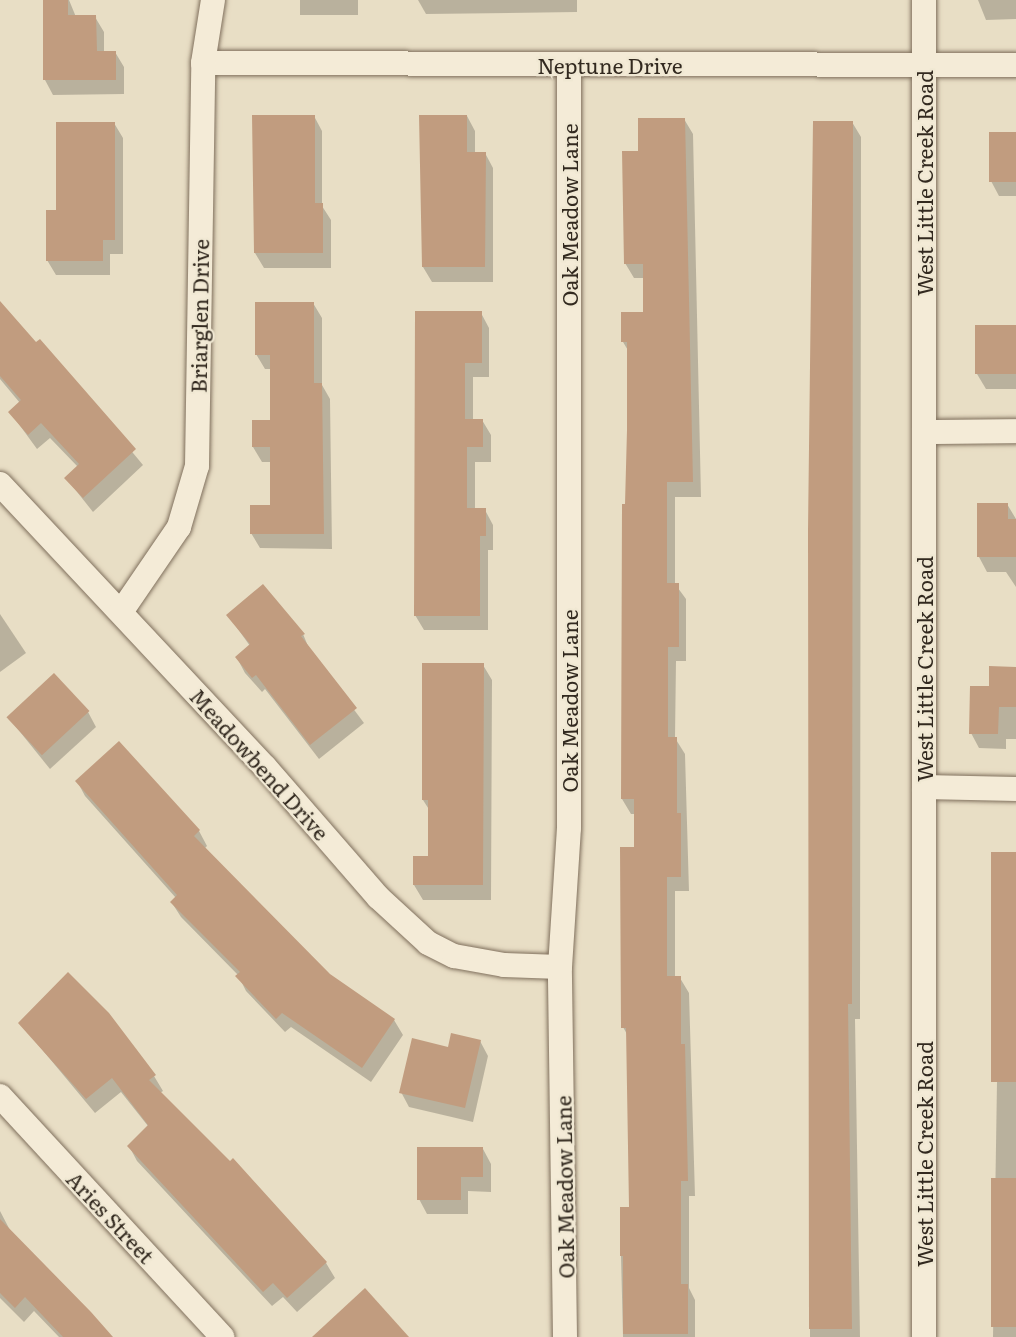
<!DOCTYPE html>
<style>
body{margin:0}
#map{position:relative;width:1016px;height:1337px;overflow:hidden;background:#e8dec5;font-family:Literata,serif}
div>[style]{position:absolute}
.shadow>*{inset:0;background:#0003;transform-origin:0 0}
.building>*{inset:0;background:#c19c7f;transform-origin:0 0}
.roads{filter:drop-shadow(0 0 2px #80705d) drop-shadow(0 0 2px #80705d)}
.minor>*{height:24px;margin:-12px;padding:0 12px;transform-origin:12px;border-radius:12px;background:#f4ebd7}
span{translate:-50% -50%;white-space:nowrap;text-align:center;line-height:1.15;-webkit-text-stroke:4.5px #f0e8d3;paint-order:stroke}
.street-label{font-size:21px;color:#32291f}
</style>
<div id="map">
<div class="shadow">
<i style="clip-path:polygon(44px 0,69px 0,76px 17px,95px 17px,104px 32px,104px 52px,115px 52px,124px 67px,124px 94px,53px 95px,45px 80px)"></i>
<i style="left:300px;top:0;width:58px;height:15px"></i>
<i style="clip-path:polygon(418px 0,577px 0,577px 12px,426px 14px)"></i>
<i style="clip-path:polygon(978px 0,1016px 0,1016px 19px,986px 20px)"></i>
<i style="clip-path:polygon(314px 116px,322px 131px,322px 206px,331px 220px,331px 268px,264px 268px,255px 253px)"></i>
<i style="clip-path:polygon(467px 116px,475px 131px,475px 153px,485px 153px,493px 168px,493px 282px,432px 282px,423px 267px)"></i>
<i style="clip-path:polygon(684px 119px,693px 134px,701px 497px,675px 497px,675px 584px,686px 599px,686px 661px,676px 661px,675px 738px,685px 754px,689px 891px,675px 891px,675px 978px,680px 978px,689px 993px,695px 1196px,689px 1196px,689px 1288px,695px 1300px,695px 1337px,623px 1337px,621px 1256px,631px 1208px,628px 1036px,623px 1027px,636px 814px,631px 814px,622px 799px,629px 352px,623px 342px,623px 314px,644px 314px,644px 278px,634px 278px,625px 263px,640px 152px)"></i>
<i style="clip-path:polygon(814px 122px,852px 122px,861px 137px,860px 1019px,855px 1019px,860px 1337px,810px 1337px)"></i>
<i style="clip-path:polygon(114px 123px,123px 138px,123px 254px,110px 254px,110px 275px,56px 275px,47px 260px,58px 211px)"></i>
<i style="clip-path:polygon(1016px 134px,1016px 196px,999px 196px,991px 181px)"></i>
<i style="clip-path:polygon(0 303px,36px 344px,40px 341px,143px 465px,93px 512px,66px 478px,78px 467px,50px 438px,37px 449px,10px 412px,20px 403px,0 379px)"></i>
<i style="clip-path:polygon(313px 303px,322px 318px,322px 385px,330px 399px,332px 549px,260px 548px,251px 533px,272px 506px,272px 462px,262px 462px,253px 447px,272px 422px,272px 369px,265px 369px,256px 354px)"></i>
<i style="clip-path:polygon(416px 313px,481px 313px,489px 328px,489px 377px,473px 377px,473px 420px,482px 420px,491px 435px,491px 462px,475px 462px,475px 510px,485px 510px,493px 525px,493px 550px,488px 550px,488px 630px,424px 630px,415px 615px)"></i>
<i style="clip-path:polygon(977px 326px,1016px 327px,1016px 389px,986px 389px,977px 374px)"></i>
<i style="clip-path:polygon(979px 504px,1007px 504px,1016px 519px,1016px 587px,1006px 572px,987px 572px,979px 557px)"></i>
<i style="clip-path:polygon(0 614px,26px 653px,0 672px)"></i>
<i style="clip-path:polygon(228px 615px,303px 634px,310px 651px,364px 723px,319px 759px,265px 689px,262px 692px,245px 673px,237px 658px,250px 646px)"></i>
<i style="clip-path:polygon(1016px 653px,1016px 739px,1006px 739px,1006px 749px,979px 748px,971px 733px,990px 688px,1016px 668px)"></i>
<i style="clip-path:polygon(483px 665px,492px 680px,491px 900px,423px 900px,414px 885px,430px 857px,430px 811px,423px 800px)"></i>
<i style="clip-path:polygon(88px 712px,96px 727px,50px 769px,8px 717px)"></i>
<i style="clip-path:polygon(77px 781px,199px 831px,207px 846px,204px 849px,329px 975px,394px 1020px,403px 1035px,371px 1082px,291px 1027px,285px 1032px,246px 991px,238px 975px,181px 917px,172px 903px,176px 898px,85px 796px)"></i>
<i style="clip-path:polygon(1016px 853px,1016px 1337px,993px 1337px,997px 1082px)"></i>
<i style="clip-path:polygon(20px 1023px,154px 1076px,163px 1091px,160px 1093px,326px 1263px,335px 1278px,297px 1312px,283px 1297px,272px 1306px,137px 1161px,129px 1146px,148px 1126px,121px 1092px,95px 1113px)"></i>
<i style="clip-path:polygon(480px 1041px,488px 1056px,473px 1122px,409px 1107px,401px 1092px,449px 1049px)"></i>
<i style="clip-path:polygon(483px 1149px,491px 1164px,491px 1192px,468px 1191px,468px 1214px,427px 1214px,419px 1199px)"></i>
<i style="clip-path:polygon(0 1211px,12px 1234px,110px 1337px,59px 1337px,34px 1311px,24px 1322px,0 1298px)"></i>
</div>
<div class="building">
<i style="clip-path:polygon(43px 0,68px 0,68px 15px,96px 15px,97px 51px,116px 51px,116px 80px,43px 80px)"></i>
<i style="clip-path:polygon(252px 115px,315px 115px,315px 203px,323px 203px,323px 253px,254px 253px)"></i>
<i style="clip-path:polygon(419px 115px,467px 115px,467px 152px,486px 152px,485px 267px,422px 267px)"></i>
<i style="clip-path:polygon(638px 118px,685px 118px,693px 482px,667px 482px,667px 583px,679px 583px,679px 647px,668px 647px,668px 737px,677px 737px,677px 813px,681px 813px,681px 877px,667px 877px,667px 976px,681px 976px,681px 1044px,685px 1044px,688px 1181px,681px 1181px,681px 1284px,688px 1284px,688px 1334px,623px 1334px,623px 1256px,620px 1256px,620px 1207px,629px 1207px,626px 1028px,621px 1028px,620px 847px,634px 847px,634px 799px,621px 799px,622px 504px,625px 504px,627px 430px,627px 342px,621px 342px,621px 312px,643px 312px,643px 264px,624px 264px,622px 151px,638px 151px)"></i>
<i style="clip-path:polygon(813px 121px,853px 121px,852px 1004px,848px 1004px,852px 1329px,809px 1329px,808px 530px)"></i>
<i style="clip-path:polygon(56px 122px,115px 122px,115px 240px,103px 240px,103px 261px,46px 261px,46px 210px,56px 210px)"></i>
<i style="left:989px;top:132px;width:27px;height:50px"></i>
<i style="clip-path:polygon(0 301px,36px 342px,40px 339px,136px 449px,83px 498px,64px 478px,79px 464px,41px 423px,28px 435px,8px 412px,21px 400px,0 376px)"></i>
<i style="clip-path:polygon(255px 302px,314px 302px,314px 383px,322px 383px,324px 534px,250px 534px,250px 505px,270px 505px,270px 447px,252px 447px,252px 420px,270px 420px,270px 355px,255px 355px)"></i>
<i style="clip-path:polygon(415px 311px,482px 311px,482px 363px,465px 363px,465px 419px,483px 419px,483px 447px,467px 447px,467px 508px,486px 508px,486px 536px,480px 536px,480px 616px,414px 616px)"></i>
<i style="left:975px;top:325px;width:41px;height:49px"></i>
<i style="clip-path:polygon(977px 503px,1008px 503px,1008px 519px,1016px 519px,1016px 557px,977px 557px)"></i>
<i style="clip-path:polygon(263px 584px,305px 634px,301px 636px,357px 708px,310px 745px,256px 675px,252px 678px,235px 657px,250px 644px,226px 615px)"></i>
<i style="clip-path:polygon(422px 663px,484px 663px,483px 885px,413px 885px,413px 856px,428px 856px,428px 800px,422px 800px)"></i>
<i style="clip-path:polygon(989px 666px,1016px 667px,1016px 707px,999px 707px,998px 734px,969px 734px,970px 686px,989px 686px)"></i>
<i style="left:54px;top:673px;width:52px;height:65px;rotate:47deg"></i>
<i style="clip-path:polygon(119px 741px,200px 830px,194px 836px,330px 974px,395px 1019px,362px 1068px,282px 1013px,276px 1019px,235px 976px,240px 972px,170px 902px,177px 895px,75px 781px)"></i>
<i style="left:991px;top:852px;width:25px;height:230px"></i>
<i style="clip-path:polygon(68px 972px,109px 1013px,156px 1075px,149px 1080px,230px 1161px,233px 1158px,327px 1262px,287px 1298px,273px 1283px,263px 1292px,127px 1146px,148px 1125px,112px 1078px,86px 1099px,18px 1023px)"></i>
<i style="clip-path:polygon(451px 1033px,481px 1040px,465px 1108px,399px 1093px,412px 1038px,448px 1047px)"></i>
<i style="clip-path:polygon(417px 1147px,483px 1147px,483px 1177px,461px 1177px,461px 1200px,417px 1200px)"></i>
<i style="left:991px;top:1178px;width:25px;height:149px"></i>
<i style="clip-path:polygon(0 1219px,91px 1312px,113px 1337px,63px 1337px,25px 1297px,15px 1308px,0 1293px)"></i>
<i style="clip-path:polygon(365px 1288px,409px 1337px,312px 1337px)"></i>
</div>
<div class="roads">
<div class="minor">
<i style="left:203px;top:63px;width:813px;rotate:0.14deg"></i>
<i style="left:924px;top:432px;width:92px;rotate:-0.6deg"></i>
<i style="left:0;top:484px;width:388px;rotate:46.9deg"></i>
<i style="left:265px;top:767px;width:172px;rotate:49deg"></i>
<i style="left:378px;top:897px;width:68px;rotate:42.6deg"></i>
<i style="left:428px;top:943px;width:29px;rotate:27deg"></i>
<i style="left:454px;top:956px;width:51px;rotate:10.2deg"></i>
<i style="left:504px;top:965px;width:56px;rotate:2deg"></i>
<i style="left:121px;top:612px;width:103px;rotate:-55.7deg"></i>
<i style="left:179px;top:527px;width:64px;rotate:-73.6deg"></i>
<i style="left:197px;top:466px;width:403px;rotate:-89.1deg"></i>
<i style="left:203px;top:63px;width:64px;rotate:-81deg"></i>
<i style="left:924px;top:787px;width:92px;rotate:1.2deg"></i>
<i style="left:0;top:1096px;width:328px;rotate:47.3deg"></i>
<i style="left:565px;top:1337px;width:370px;rotate:-90.8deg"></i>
<i style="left:560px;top:967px;width:139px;rotate:-86.3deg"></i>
<i style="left:569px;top:828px;width:763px;rotate:-90deg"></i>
<i style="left:924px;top:1337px;width:1337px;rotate:-90deg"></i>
</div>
</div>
<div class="street-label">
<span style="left:610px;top:65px">Neptune Drive</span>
<span style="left:924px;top:183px;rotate:-90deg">West Little Creek Road</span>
<span style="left:569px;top:215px;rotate:-90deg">Oak Meadow Lane</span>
<span style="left:199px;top:316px;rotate:-89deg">Briarglen Drive</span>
<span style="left:924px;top:669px;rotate:-90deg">West Little Creek Road</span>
<span style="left:569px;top:701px;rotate:-90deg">Oak Meadow Lane</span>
<span style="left:260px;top:764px;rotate:48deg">Meadowbend Drive</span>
<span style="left:924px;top:1154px;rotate:-90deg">West Little Creek Road</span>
<span style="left:564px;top:1187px;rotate:-91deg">Oak Meadow Lane</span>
<span style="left:111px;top:1217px;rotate:47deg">Aries Street</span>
</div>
</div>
